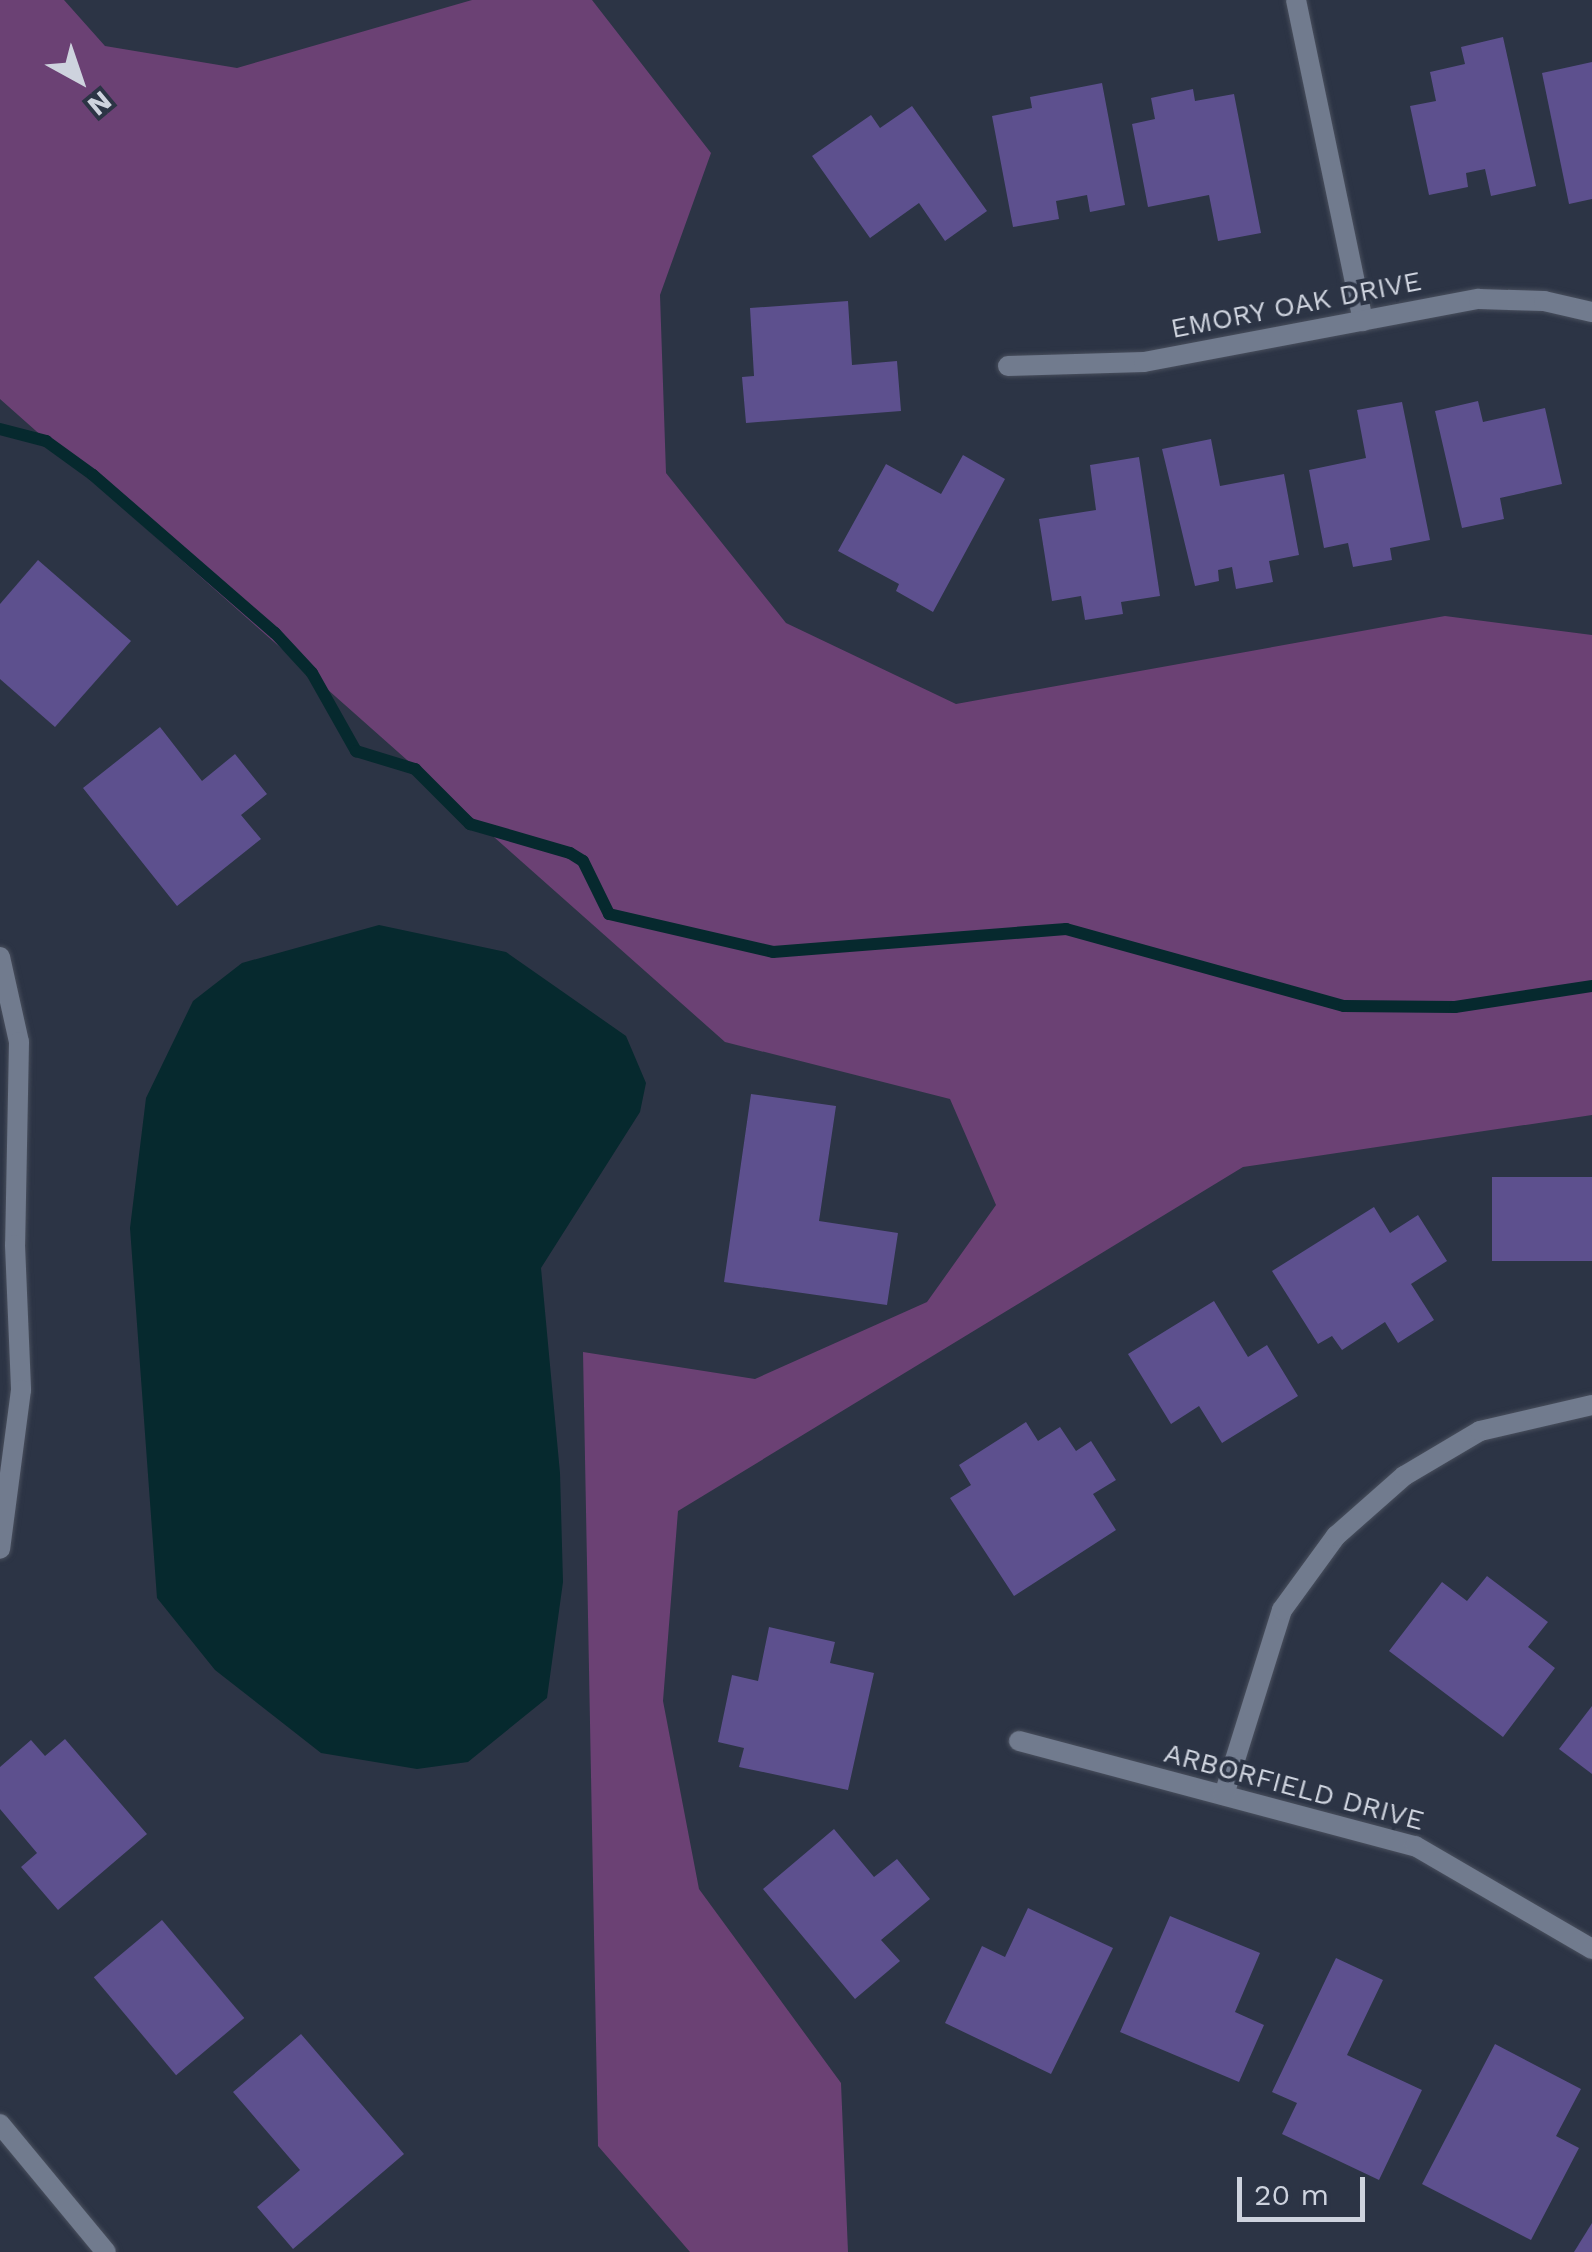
<!DOCTYPE html>
<style>
body{margin:0}
#map{position:relative;width:1592px;height:2252px;overflow:hidden;background:#2c3445;font-family:"Work Sans",sans-serif}
div>[style]{position:absolute}
.green>*{inset:0;background:#6b4174}
.water>*{inset:0;background:#06292e}
.stream>*{height:12px;margin:-6px;padding:0 6px;transform-origin:6px;border-radius:6px;background:#06292e}
.building>*{inset:0;background:#5d508e;transform-origin:0 0}
.roads{filter:drop-shadow(0 0 2px #494f5d) drop-shadow(0 0 2px #494f5d)}
.minor>*{height:20px;margin:-10px;padding:0 10px;transform-origin:10px;border-radius:10px;background:#717b8e}
span{translate:-50% -50%;white-space:nowrap;text-align:center;line-height:1.15;-webkit-text-stroke:8px #2c3445;paint-order:stroke}
.street-label{font-size:28px;color:#ced3de}
.north{position:absolute;left:30px;top:30px;width:100px;height:100px;-webkit-text-stroke:8px #2c3445;paint-order:stroke;rotate:140deg;font-size:28px;font-weight:700;line-height:40px;text-align:center;color:#ced3de}
.north::after{content:'';display:block;margin:auto;width:35px;height:45px;background:#ced3de;clip-path:polygon(50% 0,100% 100%,50% 72%,0 100%)}
.scale{position:absolute;left:1237px;top:2177px;width:128px;height:45px;box-sizing:border-box;border:5px solid #ced3de;border-top:0;padding-left:12px;font-size:30px;line-height:35px;white-space:nowrap;color:#ced3de;-webkit-text-stroke:8px #2c3445;paint-order:stroke}
</style>
<div id="map">
<div class="green">
<i style="clip-path:polygon(0 0,64px 0,105px 46px,237px 68px,472px 0,592px 0,711px 153px,660px 295px,666px 473px,786px 623px,956px 704px,1445px 616px,1592px 635px,1592px 1115px,1243px 1167px,678px 1511px,663px 1701px,699px 1889px,841px 2083px,848px 2252px,690px 2252px,598px 2146px,583px 1352px,755px 1379px,927px 1302px,996px 1205px,950px 1099px,725px 1042px,0 399px)"></i>
</div>
<div class="water">
<i style="clip-path:polygon(379px 925px,506px 952px,626px 1036px,646px 1083px,640px 1112px,541px 1268px,560px 1473px,563px 1582px,547px 1698px,468px 1762px,417px 1769px,321px 1753px,215px 1670px,157px 1598px,130px 1228px,146px 1098px,193px 1001px,242px 963px)"></i>
</div>
<div class="stream">
<i style="left:0;top:429px;width:48px;rotate:14.6deg"></i>
<i style="left:46px;top:441px;width:58px;rotate:35.9deg"></i>
<i style="left:93px;top:475px;width:241px;rotate:41deg"></i>
<i style="left:275px;top:633px;width:54px;rotate:47.2deg"></i>
<i style="left:312px;top:673px;width:90px;rotate:60.6deg"></i>
<i style="left:356px;top:751px;width:62px;rotate:17deg"></i>
<i style="left:415px;top:769px;width:78px;rotate:45deg"></i>
<i style="left:470px;top:824px;width:104px;rotate:16.2deg"></i>
<i style="left:570px;top:853px;width:15px;rotate:32deg"></i>
<i style="left:583px;top:861px;width:59px;rotate:63.9deg"></i>
<i style="left:609px;top:914px;width:168px;rotate:13deg"></i>
<i style="left:773px;top:952px;width:294px;rotate:-4.5deg"></i>
<i style="left:1066px;top:929px;width:288px;rotate:15.5deg"></i>
<i style="left:1344px;top:1006px;width:111px;rotate:0.5deg"></i>
<i style="left:1455px;top:1007px;width:139px;rotate:-8.7deg"></i>
</div>
<div class="building">
<i style="clip-path:polygon(1503px 37px,1536px 186px,1491px 196px,1485px 169px,1466px 173px,1468px 187px,1429px 195px,1410px 106px,1436px 101px,1430px 72px,1465px 64px,1461px 47px)"></i>
<i style="clip-path:polygon(1592px 62px,1592px 199px,1569px 204px,1542px 73px)"></i>
<i style="clip-path:polygon(1102px 83px,1125px 205px,1090px 212px,1087px 195px,1056px 201px,1059px 219px,1013px 227px,992px 116px,1032px 108px,1030px 97px)"></i>
<i style="clip-path:polygon(1193px 89px,1195px 101px,1234px 94px,1261px 233px,1218px 241px,1209px 195px,1148px 207px,1132px 124px,1155px 119px,1151px 98px)"></i>
<i style="clip-path:polygon(912px 106px,987px 211px,945px 241px,919px 203px,870px 238px,812px 156px,871px 115px,880px 128px)"></i>
<i style="clip-path:polygon(848px 301px,852px 365px,897px 361px,901px 411px,746px 423px,742px 377px,754px 376px,750px 308px)"></i>
<i style="clip-path:polygon(1478px 401px,1483px 422px,1545px 408px,1562px 484px,1500px 498px,1504px 519px,1462px 528px,1435px 411px)"></i>
<i style="clip-path:polygon(1402px 402px,1430px 540px,1390px 548px,1392px 560px,1353px 567px,1348px 543px,1324px 548px,1309px 470px,1366px 458px,1357px 410px)"></i>
<i style="clip-path:polygon(1211px 439px,1220px 486px,1284px 474px,1299px 555px,1269px 561px,1273px 582px,1236px 589px,1232px 567px,1218px 570px,1219px 581px,1195px 586px,1162px 449px)"></i>
<i style="clip-path:polygon(963px 455px,1005px 479px,933px 612px,896px 591px,899px 584px,838px 551px,886px 464px,941px 494px)"></i>
<i style="clip-path:polygon(1139px 457px,1160px 596px,1121px 602px,1123px 614px,1085px 620px,1081px 596px,1052px 601px,1039px 519px,1096px 510px,1090px 465px)"></i>
<i style="clip-path:polygon(38px 560px,131px 641px,55px 727px,0 679px,0 604px)"></i>
<i style="clip-path:polygon(160px 727px,202px 781px,235px 754px,267px 794px,241px 815px,261px 839px,177px 906px,83px 788px)"></i>
<i style="clip-path:polygon(751px 1094px,836px 1106px,819px 1221px,898px 1233px,887px 1305px,724px 1282px)"></i>
<i style="left:1592px;top:1177px;width:84px;height:100px;rotate:90deg"></i>
<i style="clip-path:polygon(1374px 1207px,1390px 1233px,1418px 1215px,1447px 1261px,1411px 1284px,1434px 1320px,1398px 1343px,1385px 1322px,1342px 1350px,1332px 1336px,1318px 1344px,1272px 1271px)"></i>
<i style="clip-path:polygon(1214px 1301px,1248px 1357px,1267px 1345px,1298px 1396px,1222px 1443px,1199px 1406px,1171px 1424px,1128px 1354px)"></i>
<i style="clip-path:polygon(1026px 1422px,1038px 1441px,1060px 1427px,1076px 1451px,1091px 1441px,1116px 1480px,1093px 1494px,1116px 1530px,1014px 1596px,950px 1498px,971px 1485px,959px 1465px)"></i>
<i style="clip-path:polygon(1487px 1576px,1548px 1622px,1528px 1647px,1555px 1668px,1503px 1737px,1389px 1651px,1442px 1582px,1467px 1601px)"></i>
<i style="clip-path:polygon(769px 1627px,835px 1642px,830px 1663px,874px 1673px,848px 1790px,739px 1767px,744px 1748px,718px 1742px,732px 1675px,758px 1681px)"></i>
<i style="clip-path:polygon(1592px 1706px,1592px 1774px,1559px 1749px)"></i>
<i style="clip-path:polygon(65px 1739px,147px 1834px,58px 1910px,21px 1867px,37px 1853px,0 1809px,0 1767px,31px 1740px,45px 1756px)"></i>
<i style="clip-path:polygon(834px 1829px,874px 1877px,897px 1859px,930px 1899px,881px 1940px,900px 1961px,855px 1999px,763px 1889px)"></i>
<i style="clip-path:polygon(1028px 1908px,1113px 1948px,1051px 2074px,945px 2023px,982px 1946px,1005px 1957px)"></i>
<i style="clip-path:polygon(1170px 1916px,1260px 1953px,1235px 2012px,1264px 2025px,1239px 2082px,1120px 2032px)"></i>
<i style="left:162px;top:1920px;width:128px;height:89px;rotate:50deg"></i>
<i style="clip-path:polygon(1336px 1958px,1383px 1980px,1347px 2055px,1422px 2090px,1379px 2180px,1282px 2134px,1297px 2103px,1272px 2092px)"></i>
<i style="clip-path:polygon(301px 2034px,404px 2154px,293px 2249px,257px 2207px,300px 2170px,233px 2092px)"></i>
<i style="clip-path:polygon(1495px 2044px,1581px 2089px,1556px 2136px,1579px 2148px,1531px 2240px,1422px 2184px)"></i>
<i style="clip-path:polygon(1592px 2223px,1592px 2252px,1574px 2252px)"></i>
</div>
<div class="roads">
<div class="minor">
<i style="left:1296px;top:0;width:328px;rotate:78.2deg"></i>
<i style="left:1008px;top:366px;width:136px;rotate:-1.7deg"></i>
<i style="left:1144px;top:362px;width:341px;rotate:-10.7deg"></i>
<i style="left:1479px;top:299px;width:65px;rotate:1.8deg"></i>
<i style="left:1544px;top:301px;width:49px;rotate:12.9deg"></i>
<i style="left:0;top:957px;width:87px;rotate:77.4deg"></i>
<i style="left:19px;top:1042px;width:203px;rotate:91.1deg"></i>
<i style="left:15px;top:1245px;width:145px;rotate:87.6deg"></i>
<i style="left:21px;top:1390px;width:160px;rotate:97.5deg"></i>
<i style="left:1019px;top:1741px;width:410px;rotate:14.9deg"></i>
<i style="left:1415px;top:1846px;width:205px;rotate:30.2deg"></i>
<i style="left:1224px;top:1795px;width:194px;rotate:-72.6deg"></i>
<i style="left:1282px;top:1610px;width:92px;rotate:-53.9deg"></i>
<i style="left:1336px;top:1536px;width:91px;rotate:-41.4deg"></i>
<i style="left:1404px;top:1476px;width:88px;rotate:-30.6deg"></i>
<i style="left:1480px;top:1431px;width:115px;rotate:-13.1deg"></i>
<i style="left:0;top:2124px;width:166px;rotate:50.4deg"></i>
</div>
</div>
<div class="street-label">
<span style="left:1296px;top:305px;rotate:-11deg">EMORY OAK DRIVE</span>
<span style="left:1294px;top:1787px;rotate:15deg">ARBORFIELD DRIVE</span>
</div>
<div class="north">N</div>
<div class="scale">20 m</div>
</div>
